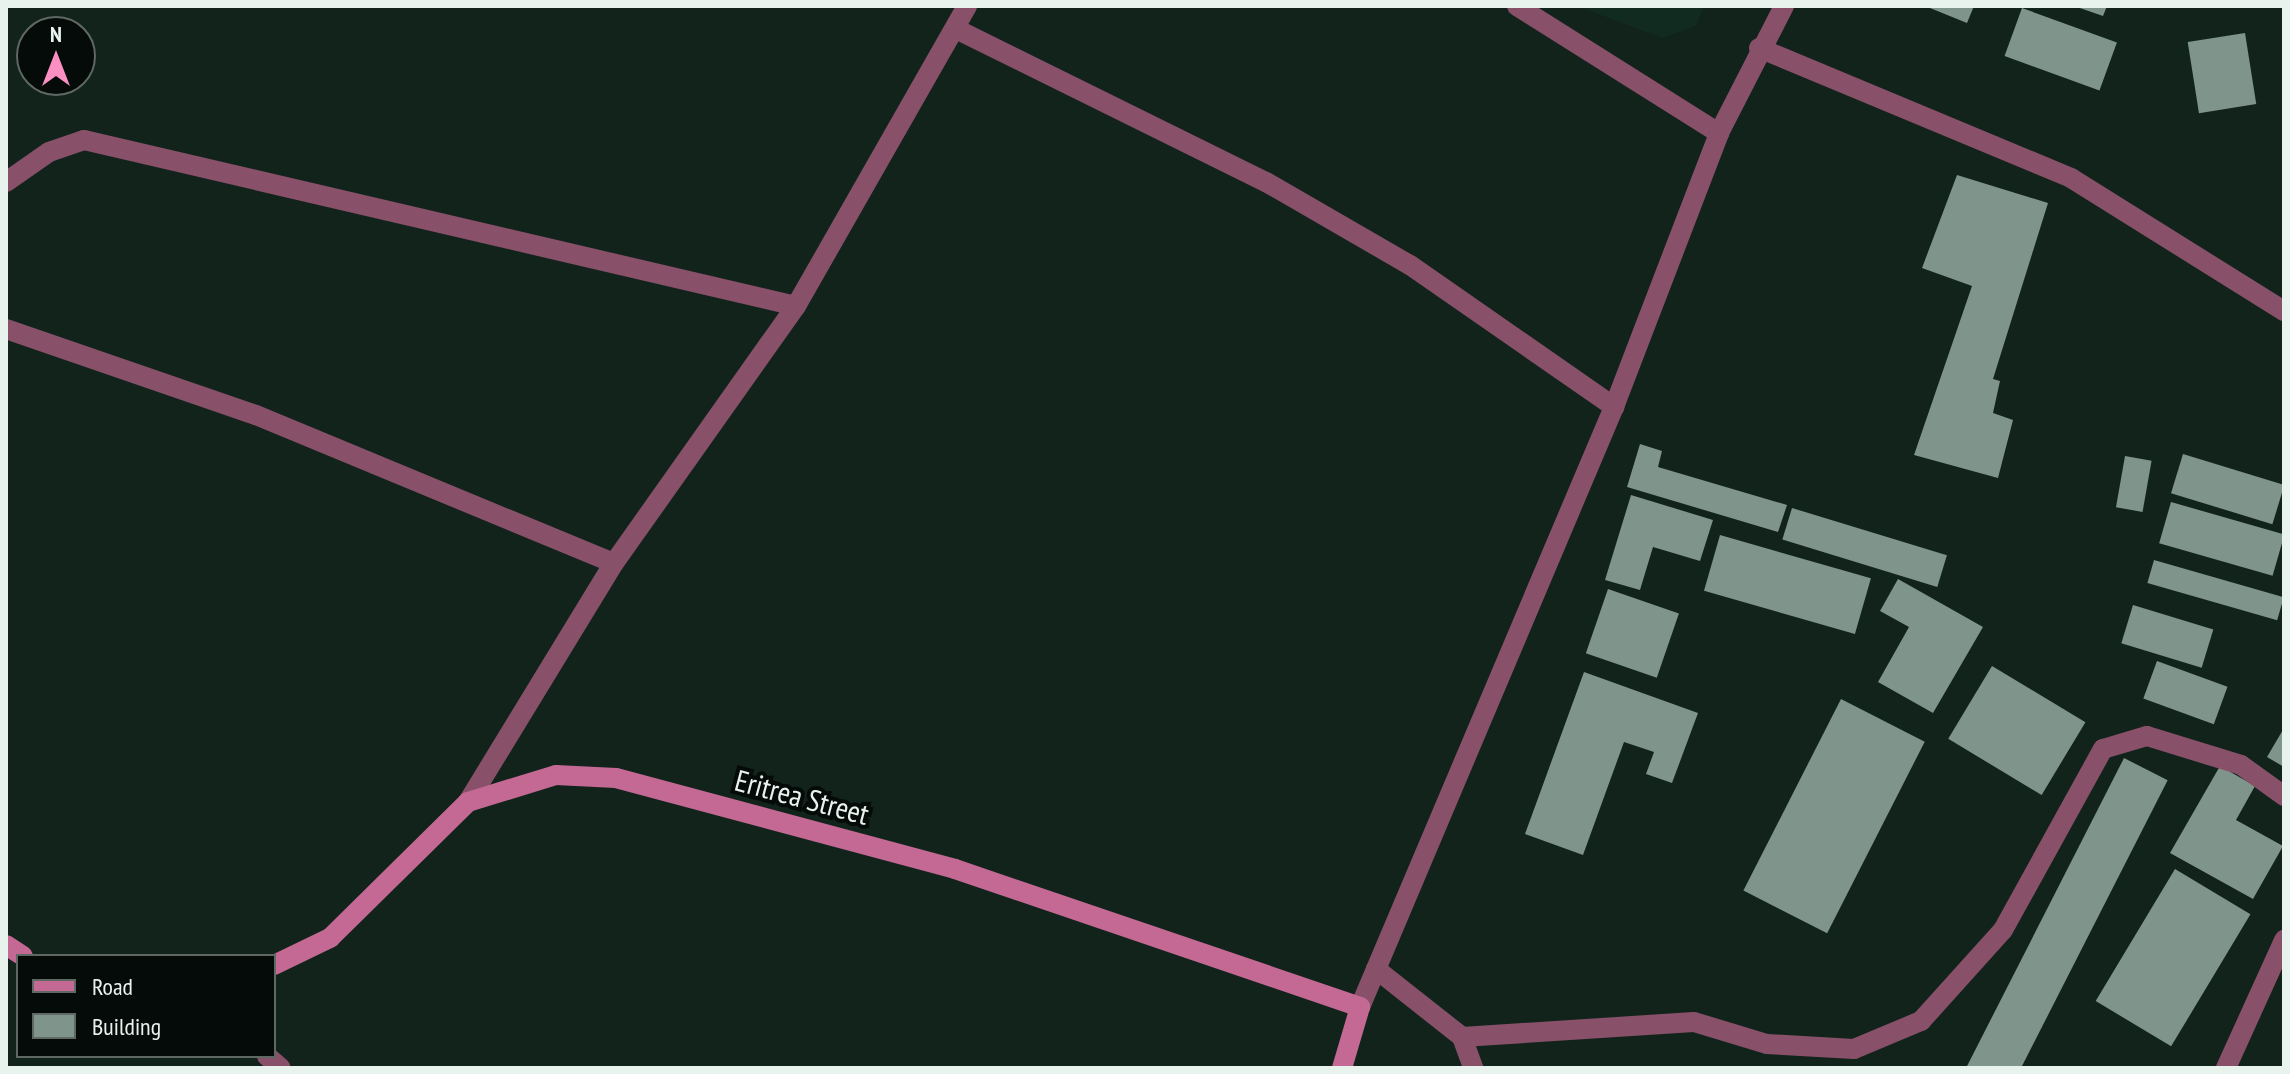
<!DOCTYPE html>
<style>
body{margin:0}
#map{position:relative;width:2290px;height:1074px;overflow:hidden;background:#12231c;font-family:"PT Sans Narrow",sans-serif}
div>[style]{position:absolute}
.built>*{inset:0;background:#112b21}
.building>*{inset:0;background:#7f948a;transform-origin:0 0}
.service>*{height:20px;margin:-10px;padding:0 10px;transform-origin:10px;border-radius:10px;background:#885069}
.minor>*{height:20px;margin:-10px;padding:0 10px;transform-origin:10px;border-radius:10px;background:#885069}
.secondary>*{height:20px;margin:-10px;padding:0 10px;transform-origin:10px;border-radius:10px;background:#c46994}
span{translate:-50% -50%;white-space:nowrap;text-align:center;line-height:1.15;-webkit-text-stroke:8px #050b08;paint-order:stroke}
.street-label{font-size:30px;color:#e8f3ee}
.frame{position:absolute;inset:0;border:8px solid #e8f3ee;pointer-events:none}
.legend{position:absolute;left:16px;top:954px;width:260px;height:104px;box-sizing:border-box;background:#050b08;border:2px solid #606864;margin:0;padding:10px 14px;list-style:none;font-size:24px;color:#e8f3ee}
.legend li{display:flex;align-items:center;gap:16px;height:40px}
.legend b{width:40px;border:2px solid #606864}
.north{position:absolute;left:16px;top:16px;width:80px;height:80px;box-sizing:border-box;background:#050b08;border:2px solid #606864;border-radius:50%;rotate:0deg;font-size:22px;font-weight:700;line-height:32px;text-align:center;color:#e8f3ee}
.north::after{content:'';display:block;margin:auto;width:28px;height:36px;background:#fc8fc1;clip-path:polygon(50% 0,100% 100%,50% 72%,0 100%)}
</style>
<div id="map">
<div class="built">
<i style="clip-path:polygon(1577px 6px,1704px 6px,1696px 26px,1662px 38px)"></i>
</div>
<div class="building">
<i style="clip-path:polygon(1925px 6px,1974px 6px,1967px 23px)"></i>
<i style="clip-path:polygon(2074px 6px,2107px 6px,2103px 16px)"></i>
<i style="left:2022px;top:8px;width:101px;height:51px;rotate:20deg"></i>
<i style="left:2245px;top:33px;width:72px;height:58px;rotate:81deg"></i>
<i style="clip-path:polygon(1957px 175px,2048px 203px,1993px 379px,2000px 381px,1993px 413px,2013px 420px,1998px 478px,1914px 455px,1972px 286px,1922px 268px)"></i>
<i style="clip-path:polygon(1640px 444px,1662px 451px,1658px 467px,1787px 505px,1778px 532px,1627px 487px)"></i>
<i style="left:2183px;top:454px;width:106px;height:41px;rotate:17deg"></i>
<i style="left:2125px;top:456px;width:27px;height:52px;rotate:10deg"></i>
<i style="clip-path:polygon(1631px 495px,1713px 520px,1700px 561px,1653px 547px,1640px 590px,1605px 580px)"></i>
<i style="left:2171px;top:502px;width:118px;height:43px;rotate:16deg"></i>
<i style="left:1792px;top:508px;width:162px;height:33px;rotate:17deg"></i>
<i style="left:1720px;top:535px;width:157px;height:58px;rotate:16deg"></i>
<i style="left:2154px;top:560px;width:135px;height:24px;rotate:16deg"></i>
<i style="clip-path:polygon(1898px 579px,1983px 627px,1933px 713px,1878px 682px,1909px 627px,1880px 611px)"></i>
<i style="left:1608px;top:589px;width:75px;height:68px;rotate:19deg"></i>
<i style="left:2133px;top:605px;width:84px;height:40px;rotate:17deg"></i>
<i style="left:2157px;top:661px;width:75px;height:40px;rotate:20deg"></i>
<i style="left:1992px;top:666px;width:109px;height:85px;rotate:31deg"></i>
<i style="clip-path:polygon(1584px 672px,1698px 713px,1672px 783px,1646px 774px,1654px 752px,1624px 742px,1583px 855px,1525px 834px)"></i>
<i style="left:1841px;top:699px;width:94px;height:215px;rotate:27deg"></i>
<i style="clip-path:polygon(2284px 728px,2284px 767px,2267px 757px)"></i>
<i style="left:2124px;top:758px;width:49px;height:359px;rotate:27deg"></i>
<i style="clip-path:polygon(2220px 766px,2255px 786px,2236px 820px,2283px 846px,2253px 899px,2170px 853px)"></i>
<i style="left:2175px;top:869px;width:88px;height:154px;rotate:31deg"></i>
</div>
<div class="service">
<i style="left:1376px;top:969px;width:110px;rotate:38.3deg"></i>
<i style="left:1462px;top:1037px;width:33px;rotate:70deg"></i>
<i style="left:1462px;top:1037px;width:232px;rotate:-3.7deg"></i>
<i style="left:1694px;top:1022px;width:76px;rotate:16.8deg"></i>
<i style="left:1767px;top:1044px;width:87px;rotate:3.3deg"></i>
<i style="left:1854px;top:1049px;width:73px;rotate:-22.7deg"></i>
<i style="left:1921px;top:1021px;width:122px;rotate:-48deg"></i>
<i style="left:2003px;top:930px;width:207px;rotate:-61.1deg"></i>
<i style="left:2103px;top:749px;width:46px;rotate:-16.5deg"></i>
<i style="left:2147px;top:736px;width:98px;rotate:17.1deg"></i>
<i style="left:2241px;top:765px;width:53px;rotate:35.8deg"></i>
<i style="left:2226px;top:1068px;width:141px;rotate:-65.6deg"></i>
</div>
<div class="minor">
<i style="left:1517px;top:6px;width:239px;rotate:32.2deg"></i>
<i style="left:956px;top:29px;width:346px;rotate:26.3deg"></i>
<i style="left:1266px;top:182px;width:166px;rotate:30deg"></i>
<i style="left:1410px;top:265px;width:249px;rotate:34.8deg"></i>
<i style="left:1759px;top:48px;width:338px;rotate:22.6deg"></i>
<i style="left:2071px;top:178px;width:251px;rotate:32deg"></i>
<i style="left:6px;top:182px;width:52px;rotate:-34.9deg"></i>
<i style="left:49px;top:152px;width:37px;rotate:-19deg"></i>
<i style="left:84px;top:140px;width:731px;rotate:13.12deg"></i>
<i style="left:6px;top:329px;width:264px;rotate:19deg"></i>
<i style="left:256px;top:415px;width:387px;rotate:22.5deg"></i>
<i style="left:468px;top:802px;width:280px;rotate:-58.6deg"></i>
<i style="left:614px;top:563px;width:315px;rotate:-54.7deg"></i>
<i style="left:796px;top:306px;width:345px;rotate:-60.3deg"></i>
<i style="left:1360px;top:1007px;width:652px;rotate:-67.06deg"></i>
<i style="left:1614px;top:407px;width:293px;rotate:-69deg"></i>
<i style="left:1719px;top:133px;width:143px;rotate:-62.9deg"></i>
<i style="left:267px;top:1056px;width:18px;rotate:41deg"></i>
</div>
<div class="secondary">
<i style="left:6px;top:945px;width:20px;rotate:33deg"></i>
<i style="left:274px;top:965px;width:62px;rotate:-25.7deg"></i>
<i style="left:330px;top:938px;width:194px;rotate:-44.6deg"></i>
<i style="left:468px;top:802px;width:92px;rotate:-17.1deg"></i>
<i style="left:556px;top:775px;width:60px;rotate:2.9deg"></i>
<i style="left:616px;top:778px;width:351px;rotate:15deg"></i>
<i style="left:955px;top:869px;width:428px;rotate:18.8deg"></i>
<i style="left:1360px;top:1007px;width:64px;rotate:106.4deg"></i>
</div>
<div class="street-label">
<span style="left:802px;top:797px;rotate:15deg">Eritrea Street</span>
</div>
<div class="frame"></div>
<ul class="legend">
<li><b style="height:10px;background:#c46994"></b>Road</li>
<li><b style="height:22px;background:#7f948a"></b>Building</li>
</ul>
<div class="north">N</div>
</div>
